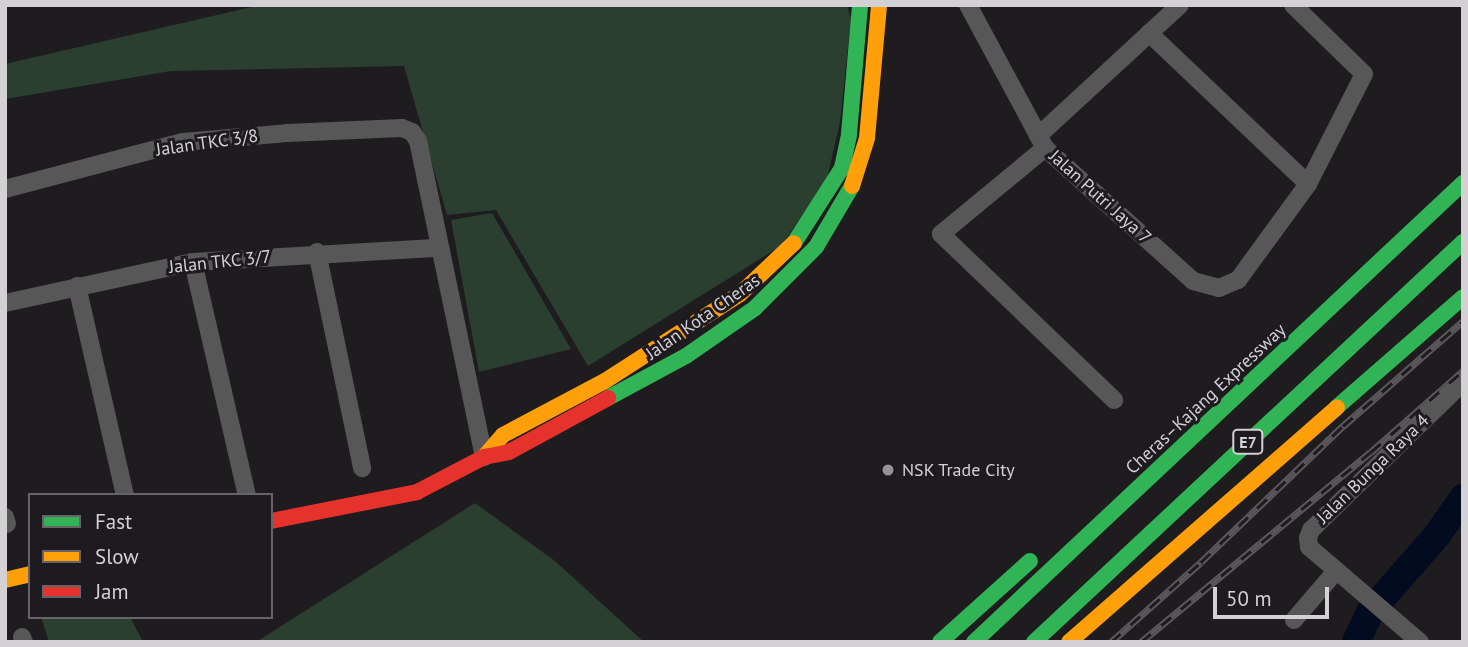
<!DOCTYPE html>
<meta charset="utf-8">
<style>
body{margin:0}
#map{position:relative;width:1468px;height:647px;overflow:hidden;background:#1e1c1f;font-family:"PT Sans",sans-serif}
div>[style]{position:absolute}
.green>*{inset:0;background:#2a3f30}
.river>*{height:28px;margin:-14px;padding:0 14px;transform-origin:14px;border-radius:14px;background:#030b21}
.street>*{height:18px;margin:-9px;padding:0 9px;transform-origin:9px;border-radius:9px;background:#585757}
.fast>*{height:16px;margin:-8px;padding:0 8px;transform-origin:8px;border-radius:8px;background:#30b455}
.slow>*{height:16px;margin:-8px;padding:0 8px;transform-origin:8px;border-radius:8px;background:#ff9f0a}
.jam>*{height:16px;margin:-8px;padding:0 8px;transform-origin:8px;border-radius:8px;background:#e5322d}
.rail>*{height:7px;margin-top:-3.5px;transform-origin:0;background:repeating-linear-gradient(90deg,#1e1b20 0 13px,#5a585a 0 26px);box-sizing:border-box;border-block:2px solid #5a585a}
.dots>*{width:19px;height:19px;translate:-50% -50%;box-sizing:border-box;border:4px solid #1e1b20;border-radius:50%}
span{translate:-50% -50%;white-space:nowrap;text-align:center;line-height:1.15;-webkit-text-stroke:6px #1e1b20;paint-order:stroke}
.shield-label span{padding:2px 5px;background:#1e1b20;border:2px solid;border-radius:5px;-webkit-text-stroke-width:0}
.shield-label{font-size:16px;color:#d3d1d4;font-weight:700}
.street-label{font-size:18px;color:#d3d1d4}
.poi-label{font-size:18px;color:#d3d1d4}
.left{translate:0 -50%;text-align:left}
.frame{position:absolute;inset:0;border:7px solid #d3d1d4;pointer-events:none}
.legend{position:absolute;left:28px;top:493px;width:245px;height:126px;box-sizing:border-box;background:#1e1b20;border:2px solid #666468;margin:0;padding:9px 12px;list-style:none;font-size:21px;color:#d3d1d4}
.legend li{display:flex;align-items:center;gap:14px;height:35px}
.legend b{width:35px;border:2px solid #666468}
.scale{position:absolute;left:1213px;top:587px;width:116px;height:32px;box-sizing:border-box;border:4px solid #d3d1d4;border-top:0;padding-left:9px;font-size:21px;line-height:24px;white-space:nowrap;color:#d3d1d4;-webkit-text-stroke:5px #1e1b20;paint-order:stroke}
</style>
<div id="map">
<div class="green">
<i style="clip-path:polygon(260px 5px,847px 5px,851px 19px,840px 122px,827px 179px,781px 246px,588px 366px,496px 210px,447px 215px,404px 66px,171px 71px,5px 99px,5px 64px)"></i>
<i style="clip-path:polygon(492px 213px,571px 349px,479px 372px,451px 220px)"></i>
<i style="clip-path:polygon(475px 503px,555px 561px,644px 642px,256px 642px)"></i>
<i style="clip-path:polygon(41px 617px,130px 617px,143px 642px,49px 642px)"></i>
</div>
<div class="river">
<i style="left:1356px;top:642px;width:33px;rotate:-65deg"></i>
<i style="left:1370px;top:612px;width:103px;rotate:-48.9deg"></i>
<i style="left:1438px;top:534px;width:44px;rotate:-55.2deg"></i>
</div>
<div class="street">
<i style="left:968px;top:5px;width:162px;rotate:61.7deg"></i>
<i style="left:1045px;top:148px;width:199px;rotate:41.9deg"></i>
<i style="left:1193px;top:281px;width:27px;rotate:15deg"></i>
<i style="left:1219px;top:288px;width:21px;rotate:-23deg"></i>
<i style="left:1238px;top:280px;width:119px;rotate:-53.9deg"></i>
<i style="left:1308px;top:184px;width:123px;rotate:-63deg"></i>
<i style="left:1364px;top:74px;width:99px;rotate:-135.8deg"></i>
<i style="left:1149px;top:33px;width:219px;rotate:43.5deg"></i>
<i style="left:1038px;top:136px;width:193px;rotate:-42.7deg"></i>
<i style="left:1045px;top:148px;width:135px;rotate:140.4deg"></i>
<i style="left:941px;top:234px;width:240px;rotate:43.8deg"></i>
<i style="left:5px;top:189px;width:184px;rotate:-14.8deg"></i>
<i style="left:183px;top:142px;width:104px;rotate:-4.9deg"></i>
<i style="left:287px;top:133px;width:115px;rotate:-2.5deg"></i>
<i style="left:402px;top:128px;width:11px;rotate:22deg"></i>
<i style="left:412px;top:132px;width:11px;rotate:56deg"></i>
<i style="left:418px;top:141px;width:323px;rotate:78.2deg"></i>
<i style="left:317px;top:252px;width:221px;rotate:78.2deg"></i>
<i style="left:193px;top:262px;width:239px;rotate:77deg"></i>
<i style="left:77px;top:286px;width:214px;rotate:77.1deg"></i>
<i style="left:5px;top:303px;width:192px;rotate:-12.3deg"></i>
<i style="left:193px;top:262px;width:246px;rotate:-3.3deg"></i>
<i style="left:5px;top:517px;width:7px;rotate:74deg"></i>
<i style="left:1294px;top:620px;width:65px;rotate:-49.4deg"></i>
<i style="left:22px;top:637px;width:5px;rotate:68deg"></i>
<i style="left:1420px;top:642px;width:146px;rotate:-139.4deg"></i>
<i style="left:1309px;top:547px;width:9px;rotate:-96deg"></i>
<i style="left:1308px;top:538px;width:9px;rotate:-69deg"></i>
<i style="left:1311px;top:530px;width:212px;rotate:-44.2deg"></i>
</div>
<div class="fast">
<i style="left:794px;top:243px;width:89px;rotate:-57.4deg"></i>
<i style="left:842px;top:168px;width:35px;rotate:-78deg"></i>
<i style="left:849px;top:134px;width:129px;rotate:-85.1deg"></i>
<i style="left:608px;top:398px;width:89px;rotate:-28.3deg"></i>
<i style="left:686px;top:356px;width:84px;rotate:-34.8deg"></i>
<i style="left:755px;top:308px;width:86px;rotate:-45deg"></i>
<i style="left:816px;top:247px;width:71px;rotate:-59.5deg"></i>
<i style="left:1337px;top:407px;width:167px;rotate:-41.1deg"></i>
<i style="left:940px;top:642px;width:121px;rotate:-42deg"></i>
<i style="left:974px;top:642px;width:671px;rotate:-43.19deg"></i>
<i style="left:1034px;top:642px;width:587px;rotate:-43deg"></i>
</div>
<div class="slow">
<i style="left:852px;top:186px;width:50px;rotate:-72.6deg"></i>
<i style="left:867px;top:138px;width:134px;rotate:-84.8deg"></i>
<i style="left:484px;top:457px;width:29px;rotate:-49deg"></i>
<i style="left:503px;top:435px;width:115px;rotate:-27.9deg"></i>
<i style="left:605px;top:381px;width:161px;rotate:-32.8deg"></i>
<i style="left:740px;top:294px;width:74px;rotate:-43.4deg"></i>
<i style="left:5px;top:580px;width:26px;rotate:-13deg"></i>
<i style="left:1069px;top:642px;width:356px;rotate:-41.2deg"></i>
</div>
<div class="jam">
<i style="left:271px;top:521px;width:149px;rotate:-11.2deg"></i>
<i style="left:417px;top:492px;width:76px;rotate:-27.6deg"></i>
<i style="left:484px;top:457px;width:25px;rotate:-11deg"></i>
<i style="left:509px;top:452px;width:113px;rotate:-28.6deg"></i>
</div>
<div class="rail">
<i style="left:1111px;top:642px;width:120px;rotate:-41.6deg"></i>
<i style="left:1201px;top:562px;width:197px;rotate:-43.8deg"></i>
<i style="left:1343px;top:426px;width:159px;rotate:-41.2deg"></i>
<i style="left:1141px;top:642px;width:298px;rotate:-39.6deg"></i>
<i style="left:1371px;top:452px;width:123px;rotate:-41.4deg"></i>
</div>
<div class="dots">
<i style="left:888px;top:470px;background:#949295"></i>
</div>
<div class="shield-label">
<span style="left:1248px;top:442px">E7</span>
</div>
<div class="street-label">
<span style="left:207px;top:143px;rotate:-8deg">Jalan TKC 3/8</span>
<span style="left:1100px;top:197px;rotate:42deg">Jalan Putri Jaya 7</span>
<span style="left:220px;top:262px;rotate:-6deg">Jalan TKC 3/7</span>
<span style="left:703px;top:317px;rotate:-35deg">Jalan Kota Cheras</span>
<span style="left:1206px;top:399px;rotate:-43deg">Cheras–Kajang Expressway</span>
<span style="left:1373px;top:469px;rotate:-44deg">Jalan Bunga Raya 4</span>
</div>
<div class="poi-label">
<span class="left" style="left:902px;top:470px">NSK Trade City</span>
</div>
<div class="frame"></div>
<ul class="legend">
<li><b style="height:9px;background:#30b455"></b>Fast</li>
<li><b style="height:9px;background:#ff9f0a"></b>Slow</li>
<li><b style="height:9px;background:#e5322d"></b>Jam</li>
</ul>
<div class="scale">50 m</div>
</div>
